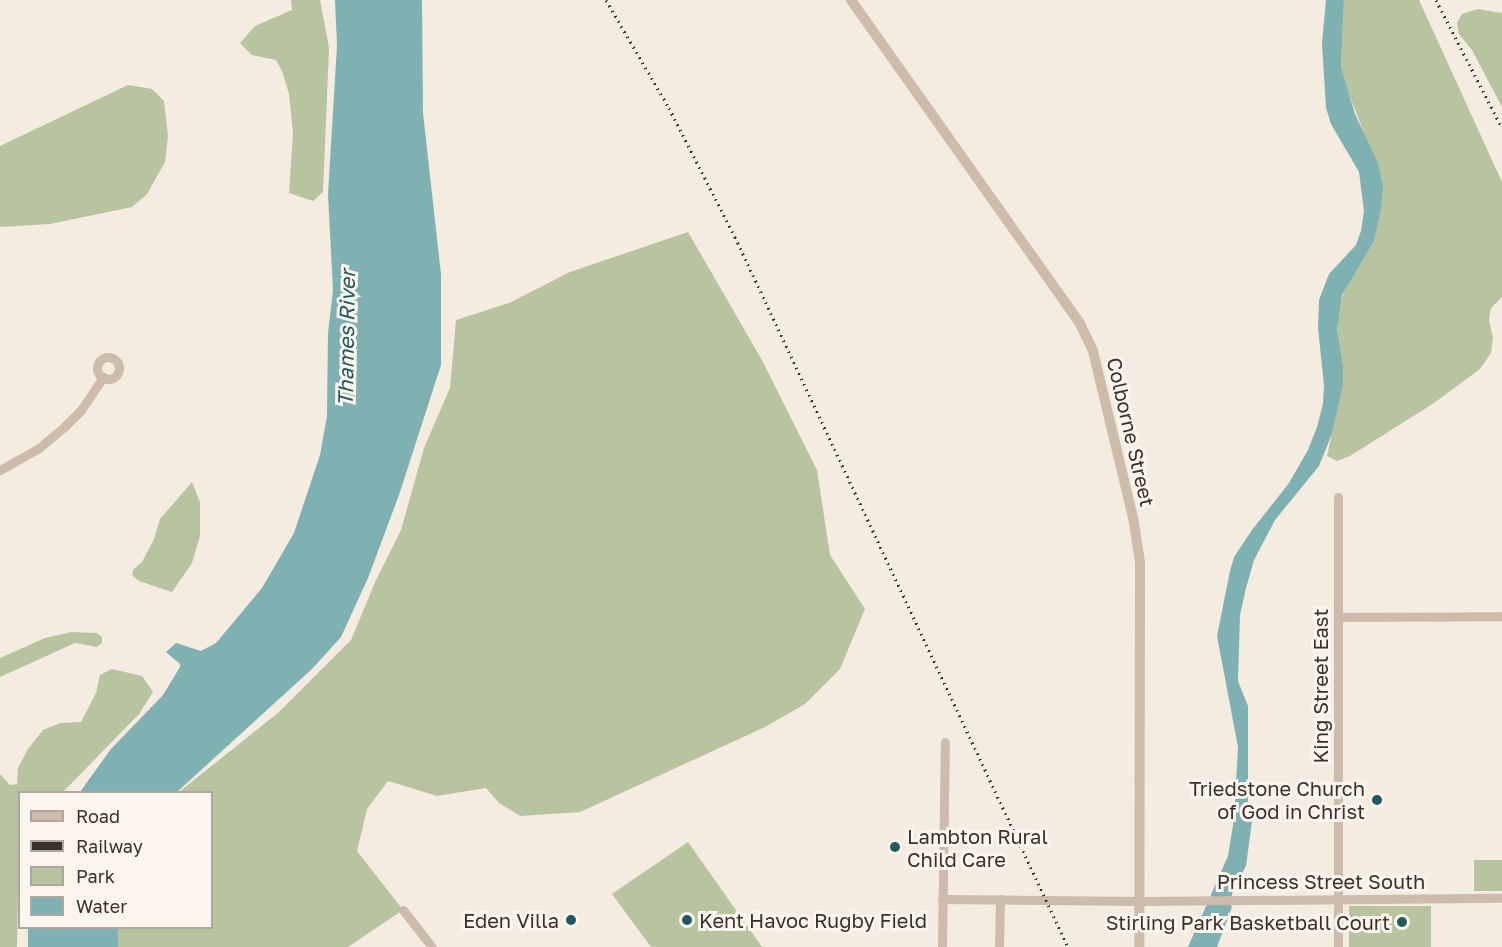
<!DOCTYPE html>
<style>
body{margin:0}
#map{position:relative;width:1502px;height:947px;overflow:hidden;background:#f4ebe1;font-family:"Golos Text",sans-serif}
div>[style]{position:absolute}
.green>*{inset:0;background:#b8c4a0;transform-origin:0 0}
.water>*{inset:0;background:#7fb0b2;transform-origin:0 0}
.minor>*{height:9px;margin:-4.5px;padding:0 4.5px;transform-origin:4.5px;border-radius:4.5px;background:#cdbbac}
.minor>.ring{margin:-4.5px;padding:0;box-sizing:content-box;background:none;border:9px solid #cdbbac;border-radius:50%}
.tertiary>*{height:10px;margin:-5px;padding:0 5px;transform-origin:5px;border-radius:5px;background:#cdbbac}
.rail>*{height:3px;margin-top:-1.5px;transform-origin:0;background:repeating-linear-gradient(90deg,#3b302b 0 1.5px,transparent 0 6px)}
.dots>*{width:16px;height:16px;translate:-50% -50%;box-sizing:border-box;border:3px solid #fbf5ee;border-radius:50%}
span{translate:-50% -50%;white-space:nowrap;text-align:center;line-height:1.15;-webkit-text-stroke:6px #fbf5ee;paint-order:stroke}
.street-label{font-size:20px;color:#3b302b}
.poi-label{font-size:20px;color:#3b302b}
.right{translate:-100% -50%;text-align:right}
.left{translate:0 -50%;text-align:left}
.water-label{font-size:21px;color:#1f5a5e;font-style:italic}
.legend{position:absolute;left:18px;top:791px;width:195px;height:138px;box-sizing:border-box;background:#fbf5ee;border:2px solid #aea6a0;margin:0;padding:8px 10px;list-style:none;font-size:18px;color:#3b302b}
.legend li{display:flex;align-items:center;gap:12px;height:30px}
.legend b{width:30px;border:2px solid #aea6a0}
</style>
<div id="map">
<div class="green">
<i style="clip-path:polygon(291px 0,320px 0,329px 48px,323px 192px,313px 201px,289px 193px,293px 133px,289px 94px,282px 71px,276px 60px,252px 55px,240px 43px,255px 26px,292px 10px)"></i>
<i style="clip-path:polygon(1344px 0,1419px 0,1502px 182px,1502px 297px,1491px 308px,1489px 320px,1493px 338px,1491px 353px,1480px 369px,1434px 403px,1350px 456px,1337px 461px,1327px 456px,1343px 386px,1343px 365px,1337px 328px,1338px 310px,1347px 282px,1374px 241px,1381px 210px,1363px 130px,1345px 84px,1341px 67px)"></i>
<i style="clip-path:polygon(1478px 9px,1502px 13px,1502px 107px,1472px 50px,1459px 34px,1457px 23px,1462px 14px)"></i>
<i style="clip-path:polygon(128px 85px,152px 89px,164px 101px,168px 136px,165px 162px,147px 194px,132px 207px,50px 224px,0 227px,0 146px)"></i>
<i style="clip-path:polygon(688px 232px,763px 362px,817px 470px,830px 555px,865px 609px,840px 669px,805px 704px,765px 727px,580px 812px,520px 816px,499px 803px,486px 788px,437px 796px,388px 781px,367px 809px,357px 851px,403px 910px,348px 947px,115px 947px,118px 928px,212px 928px,212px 792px,179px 792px,279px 712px,351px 640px,376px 580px,401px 530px,424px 448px,450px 388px,456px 320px,509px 303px,570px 272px)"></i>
<i style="clip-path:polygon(192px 482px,200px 502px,200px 536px,192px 563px,172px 592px,139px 581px,132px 575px,133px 570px,142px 562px,154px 539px,160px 519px)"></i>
<i style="clip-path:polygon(72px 632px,97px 633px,102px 637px,102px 643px,97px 647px,75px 643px,0 677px,0 658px,45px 638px)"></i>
<i style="clip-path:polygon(112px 669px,142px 676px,153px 692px,139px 714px,63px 792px,20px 792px,17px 947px,0 947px,0 774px,10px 785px,17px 784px,18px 768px,28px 749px,43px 730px,60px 723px,81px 722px,96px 693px,100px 675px)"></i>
<i style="clip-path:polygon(688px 842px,762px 947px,651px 947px,612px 894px)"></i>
<i style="left:1502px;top:860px;width:31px;height:28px;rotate:90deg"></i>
<i style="left:1349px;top:906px;width:82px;height:41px"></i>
</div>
<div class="water">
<i style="clip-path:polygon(335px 0,422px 0,423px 113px,441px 274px,441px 365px,399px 495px,368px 578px,341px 637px,312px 669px,177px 792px,80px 792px,111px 749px,163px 695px,180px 667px,180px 664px,166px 652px,176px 643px,201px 651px,216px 643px,262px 588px,294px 533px,320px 455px,327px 416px,328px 333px,333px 290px,328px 194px,337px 46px)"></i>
<i style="clip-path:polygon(1326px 0,1344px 0,1341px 67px,1355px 114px,1378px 163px,1383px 187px,1381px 210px,1374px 241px,1342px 295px,1337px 328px,1343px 365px,1343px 386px,1332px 434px,1319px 466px,1275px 520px,1254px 560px,1246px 588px,1240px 615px,1238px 681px,1248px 706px,1248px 802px,1252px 821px,1246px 866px,1233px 890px,1230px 904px,1232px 907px,1217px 947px,1188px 947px,1228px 856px,1234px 819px,1238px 747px,1217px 636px,1230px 571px,1234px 557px,1252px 530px,1289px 483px,1308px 450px,1317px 427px,1323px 404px,1324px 385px,1318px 328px,1319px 300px,1329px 274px,1356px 245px,1361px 231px,1364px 211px,1359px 172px,1331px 124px,1326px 108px,1322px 43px)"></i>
<i style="left:28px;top:928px;width:90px;height:19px"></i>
</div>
<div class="minor">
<i class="ring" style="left:97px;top:357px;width:13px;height:13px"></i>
<i style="left:0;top:470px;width:45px;rotate:-29.4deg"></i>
<i style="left:39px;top:448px;width:34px;rotate:-40deg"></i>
<i style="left:65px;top:426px;width:23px;rotate:-45deg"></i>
<i style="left:81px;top:410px;width:40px;rotate:-56deg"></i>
<i style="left:1338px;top:497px;width:450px;rotate:90deg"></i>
<i style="left:1338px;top:617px;width:164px;rotate:-0.3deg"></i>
<i style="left:942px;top:899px;width:199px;rotate:0.6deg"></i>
<i style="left:1141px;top:901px;width:361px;rotate:-0.5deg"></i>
<i style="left:403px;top:910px;width:47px;rotate:51.9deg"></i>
<i style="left:942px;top:947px;width:205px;rotate:-89.2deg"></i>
<i style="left:999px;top:947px;width:48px;rotate:-88.8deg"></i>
</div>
<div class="tertiary">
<i style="left:851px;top:0;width:397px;rotate:54.7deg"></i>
<i style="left:1080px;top:324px;width:30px;rotate:64deg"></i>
<i style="left:1093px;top:351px;width:171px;rotate:76.5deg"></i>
<i style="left:1133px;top:517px;width:46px;rotate:81.2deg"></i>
<i style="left:1140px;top:562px;width:385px;rotate:90.1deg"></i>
</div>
<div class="rail">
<i style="left:606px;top:0;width:125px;rotate:59.7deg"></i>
<i style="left:669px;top:108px;width:145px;rotate:62.9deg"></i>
<i style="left:735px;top:237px;width:784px;rotate:64.87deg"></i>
<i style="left:1436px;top:0;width:144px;rotate:62.7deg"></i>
</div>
<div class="dots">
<i style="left:1377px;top:800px;background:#1f5a5e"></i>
<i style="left:895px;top:847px;background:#1f5a5e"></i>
<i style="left:571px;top:920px;background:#1f5a5e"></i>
<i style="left:687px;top:920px;background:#1f5a5e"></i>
<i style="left:1402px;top:922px;background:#1f5a5e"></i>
</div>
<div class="street-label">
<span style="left:1131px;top:432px;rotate:77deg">Colborne Street</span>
<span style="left:1320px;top:686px;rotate:-90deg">King Street East</span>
<span style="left:1321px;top:881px">Princess Street South</span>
</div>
<div class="poi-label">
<span class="right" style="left:1365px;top:800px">Triedstone Church<br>of God in Christ</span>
<span class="left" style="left:907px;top:848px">Lambton Rural<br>Child Care</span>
<span class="right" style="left:559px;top:920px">Eden Villa</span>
<span class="left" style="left:699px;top:920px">Kent Havoc Rugby Field</span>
<span class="right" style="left:1390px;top:922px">Stirling Park Basketball Court</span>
</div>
<div class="water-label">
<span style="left:346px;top:338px;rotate:-89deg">Thames River</span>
</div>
<ul class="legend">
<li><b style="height:8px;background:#cdbbac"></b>Road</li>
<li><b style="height:8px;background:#3b302b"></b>Railway</li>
<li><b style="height:16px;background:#b8c4a0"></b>Park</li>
<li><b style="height:16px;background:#7fb0b2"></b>Water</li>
</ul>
</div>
